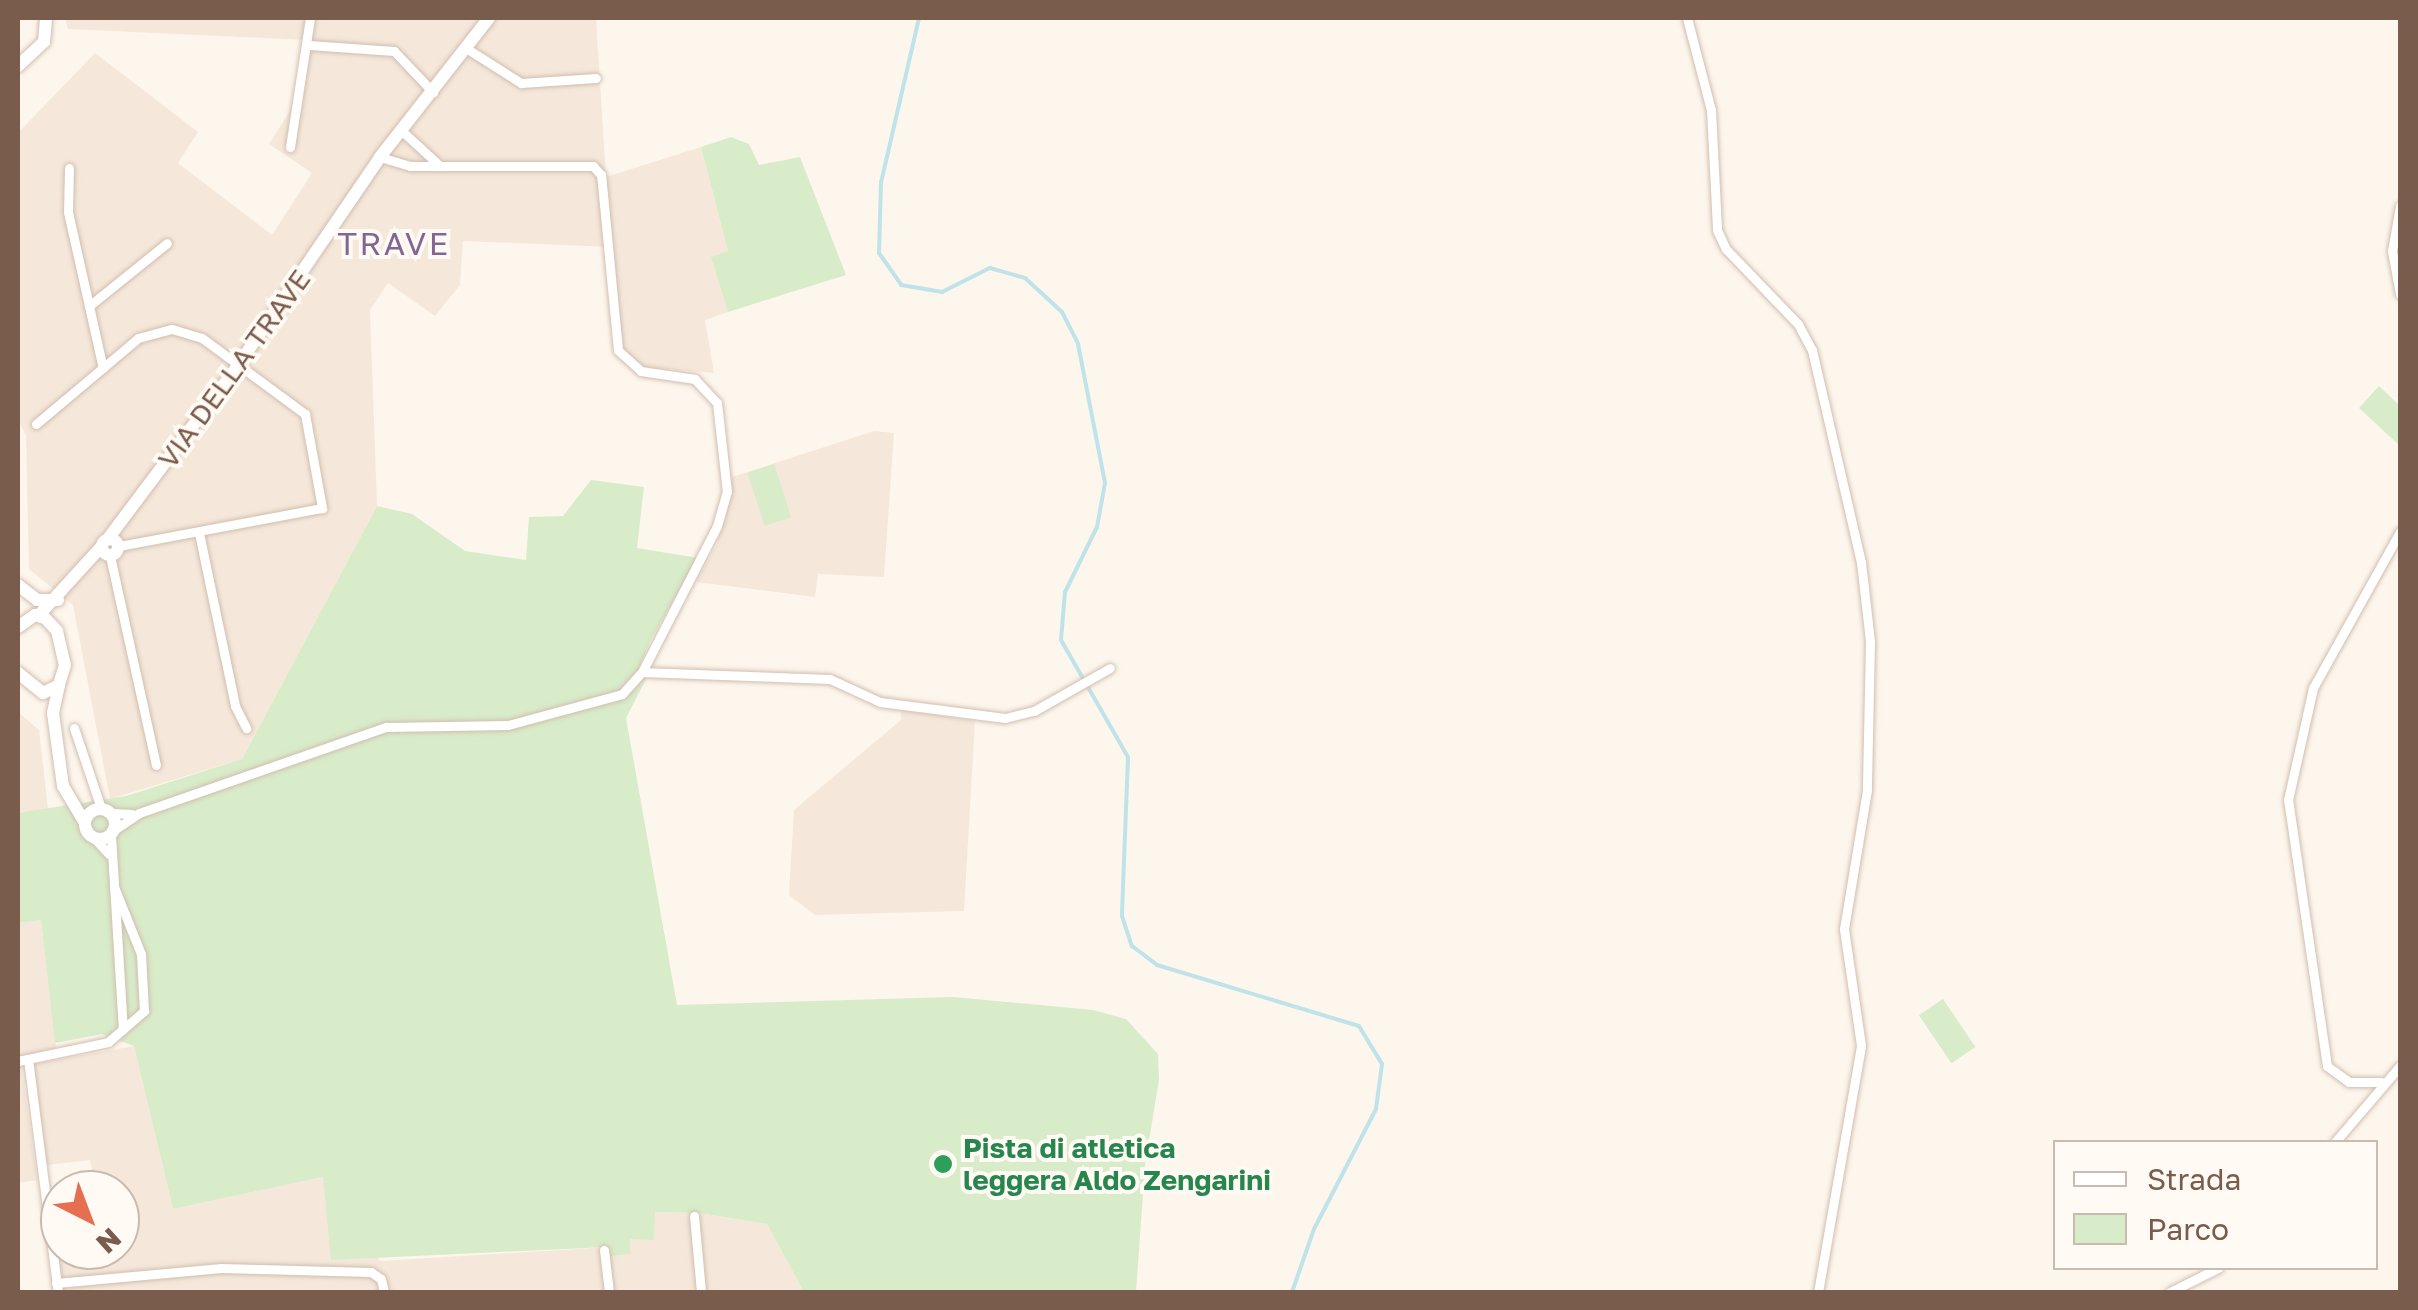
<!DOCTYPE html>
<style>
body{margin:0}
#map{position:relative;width:2418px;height:1310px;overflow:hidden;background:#fdf6ec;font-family:"Golos Text",sans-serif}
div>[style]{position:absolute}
.residential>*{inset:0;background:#f5e8da}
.green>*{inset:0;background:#d8ecc9;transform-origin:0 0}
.stream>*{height:4px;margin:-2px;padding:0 2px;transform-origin:2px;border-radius:2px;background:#bfe3e8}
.roads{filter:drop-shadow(0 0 2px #d1beb0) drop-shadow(0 0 2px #d1beb0)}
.street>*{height:9px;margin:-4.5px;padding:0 4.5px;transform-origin:4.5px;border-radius:4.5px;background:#fff}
.secondary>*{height:12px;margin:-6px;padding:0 6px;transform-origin:6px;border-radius:6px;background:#fff}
.secondary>.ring{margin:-6px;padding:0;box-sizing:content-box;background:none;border:12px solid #fff;border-radius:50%}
.dots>*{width:28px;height:28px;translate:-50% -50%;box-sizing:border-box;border:5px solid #fffaf3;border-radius:50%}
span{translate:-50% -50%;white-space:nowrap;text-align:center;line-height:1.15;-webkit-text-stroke:8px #fffaf3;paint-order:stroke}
.street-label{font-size:28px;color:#7a5c4d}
.leisure-label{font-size:28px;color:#27864d;font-weight:700}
.left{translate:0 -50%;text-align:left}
.quarter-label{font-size:32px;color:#846695;letter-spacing:2.5px}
.frame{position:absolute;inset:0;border:20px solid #7a5c4d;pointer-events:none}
.legend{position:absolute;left:2053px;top:1140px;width:325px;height:130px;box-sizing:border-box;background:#fffaf3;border:2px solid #cabbb1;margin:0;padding:12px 18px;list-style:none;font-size:30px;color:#7a5c4d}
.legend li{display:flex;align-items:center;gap:20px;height:50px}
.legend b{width:50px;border:2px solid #cabbb1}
.north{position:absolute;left:40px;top:1170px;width:100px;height:100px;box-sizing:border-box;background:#fffaf3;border:2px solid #cabbb1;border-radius:50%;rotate:138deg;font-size:28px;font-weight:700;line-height:40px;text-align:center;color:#7a5c4d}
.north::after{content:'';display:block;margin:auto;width:35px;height:45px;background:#e76f51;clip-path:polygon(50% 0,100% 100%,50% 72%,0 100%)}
</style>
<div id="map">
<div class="residential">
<i style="clip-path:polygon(65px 18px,596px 18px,606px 177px,701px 147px,728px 251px,712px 257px,728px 312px,705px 320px,714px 373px,643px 367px,621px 348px,610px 247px,463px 241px,460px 285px,435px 316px,388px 283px,370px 310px,377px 506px,242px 759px,110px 799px,73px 605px,29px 569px,26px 435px,18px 420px,18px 133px,95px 53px,198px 132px,178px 163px,272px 235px,312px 173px,269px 144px,293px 106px,306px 40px,68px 29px)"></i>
<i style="clip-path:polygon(874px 431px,894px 433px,884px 577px,818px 574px,815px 597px,696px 582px,717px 545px,732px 477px)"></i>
<i style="clip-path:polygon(901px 710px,975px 721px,964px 911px,815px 915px,789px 895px,794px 810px,901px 720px)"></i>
<i style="clip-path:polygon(18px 712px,39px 730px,48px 809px,18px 813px)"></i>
<i style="clip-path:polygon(41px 920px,56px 1048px,20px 1057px,37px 1180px,18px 1183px,18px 923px)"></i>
<i style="clip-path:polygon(134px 1046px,173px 1209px,323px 1177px,380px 1261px,608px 1247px,631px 1253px,630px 1239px,654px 1212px,699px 1213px,767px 1224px,804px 1292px,62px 1292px,55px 1234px,60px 1233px,60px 1250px,120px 1250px,120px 1190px,95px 1190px,90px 1160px,47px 1165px,34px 1064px)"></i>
</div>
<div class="green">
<i style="clip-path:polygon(731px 137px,749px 144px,759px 165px,800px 157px,846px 275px,728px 312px,711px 257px,728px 251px,701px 147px)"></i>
<i style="clip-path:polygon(2379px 386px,2400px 406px,2400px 446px,2359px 408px)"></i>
<i style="left:774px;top:464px;width:56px;height:28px;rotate:72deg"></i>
<i style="clip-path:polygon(591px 480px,644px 487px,637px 548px,698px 558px,650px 641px,637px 673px,646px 679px,626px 718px,677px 1005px,953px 997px,1093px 1010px,1126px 1019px,1158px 1054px,1159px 1079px,1145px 1166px,1136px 1292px,804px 1292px,767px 1224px,699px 1213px,655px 1212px,654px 1240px,630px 1239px,631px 1254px,609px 1256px,607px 1247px,331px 1260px,323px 1177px,173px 1209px,134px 1046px,102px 1034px,55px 1043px,41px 920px,18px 923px,18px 813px,126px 796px,242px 759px,377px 506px,412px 514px,465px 551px,526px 560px,529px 517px,563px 516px)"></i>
<i style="left:1943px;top:999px;width:58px;height:29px;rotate:56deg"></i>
</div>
<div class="stream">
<i style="left:919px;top:18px;width:168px;rotate:103deg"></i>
<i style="left:881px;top:182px;width:71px;rotate:91.6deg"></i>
<i style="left:879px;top:253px;width:39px;rotate:55deg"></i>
<i style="left:901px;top:285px;width:42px;rotate:9.7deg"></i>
<i style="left:942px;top:292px;width:54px;rotate:-26.6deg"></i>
<i style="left:990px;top:268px;width:36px;rotate:16deg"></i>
<i style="left:1025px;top:278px;width:50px;rotate:42.6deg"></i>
<i style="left:1062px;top:312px;width:36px;rotate:63deg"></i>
<i style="left:1078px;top:344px;width:142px;rotate:79deg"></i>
<i style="left:1105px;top:483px;width:45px;rotate:100.3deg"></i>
<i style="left:1097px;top:527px;width:72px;rotate:116.2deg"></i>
<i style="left:1065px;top:592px;width:48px;rotate:94.8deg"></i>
<i style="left:1061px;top:640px;width:135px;rotate:60.2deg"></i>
<i style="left:1128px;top:757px;width:159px;rotate:92.2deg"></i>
<i style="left:1122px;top:916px;width:32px;rotate:72deg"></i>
<i style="left:1132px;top:946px;width:31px;rotate:37deg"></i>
<i style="left:1157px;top:965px;width:211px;rotate:16.8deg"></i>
<i style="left:1359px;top:1026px;width:44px;rotate:58.8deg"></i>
<i style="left:1382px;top:1064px;width:45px;rotate:97.6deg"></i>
<i style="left:1376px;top:1109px;width:135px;rotate:117.3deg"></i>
<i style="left:1314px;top:1229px;width:67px;rotate:109.2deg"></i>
</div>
<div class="roads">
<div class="street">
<i style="left:1687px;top:18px;width:95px;rotate:75.4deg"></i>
<i style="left:1711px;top:110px;width:120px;rotate:87.1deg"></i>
<i style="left:1717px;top:230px;width:21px;rotate:65deg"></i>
<i style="left:1726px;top:249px;width:104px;rotate:46.2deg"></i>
<i style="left:1798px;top:324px;width:30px;rotate:62deg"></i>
<i style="left:1812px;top:350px;width:218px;rotate:77deg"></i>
<i style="left:1861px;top:562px;width:80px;rotate:83.5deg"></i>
<i style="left:1870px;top:641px;width:149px;rotate:91.2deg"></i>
<i style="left:1867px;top:790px;width:141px;rotate:99.4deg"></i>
<i style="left:1844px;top:929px;width:118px;rotate:81.7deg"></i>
<i style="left:1861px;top:1046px;width:250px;rotate:99.9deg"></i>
<i style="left:309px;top:45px;width:85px;rotate:4deg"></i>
<i style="left:394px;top:51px;width:57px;rotate:46.4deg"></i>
<i style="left:469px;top:50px;width:62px;rotate:32.4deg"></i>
<i style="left:521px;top:83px;width:75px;rotate:-3.8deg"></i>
<i style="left:401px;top:130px;width:53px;rotate:42.7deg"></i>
<i style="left:290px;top:147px;width:131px;rotate:-81.2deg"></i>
<i style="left:69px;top:168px;width:44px;rotate:91.3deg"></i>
<i style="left:68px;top:212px;width:160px;rotate:77.4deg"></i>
<i style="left:2400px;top:206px;width:46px;rotate:100.1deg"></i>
<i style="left:2392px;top:251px;width:44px;rotate:79.5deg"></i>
<i style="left:89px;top:306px;width:100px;rotate:-38.9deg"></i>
<i style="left:36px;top:424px;width:133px;rotate:-40.1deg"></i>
<i style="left:138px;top:338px;width:35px;rotate:-15deg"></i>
<i style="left:172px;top:329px;width:31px;rotate:17deg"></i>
<i style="left:202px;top:338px;width:128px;rotate:36.4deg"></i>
<i style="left:305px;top:414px;width:96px;rotate:79.7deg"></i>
<i style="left:322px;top:508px;width:208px;rotate:169.4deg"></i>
<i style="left:199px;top:533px;width:177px;rotate:78.2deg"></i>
<i style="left:235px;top:706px;width:25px;rotate:63deg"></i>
<i style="left:110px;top:556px;width:214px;rotate:77.6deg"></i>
<i style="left:642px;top:672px;width:188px;rotate:2.1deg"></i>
<i style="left:830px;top:679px;width:55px;rotate:24.7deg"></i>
<i style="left:880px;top:702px;width:126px;rotate:7.3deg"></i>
<i style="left:1005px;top:718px;width:30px;rotate:-14deg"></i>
<i style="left:1034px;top:711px;width:87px;rotate:-29.5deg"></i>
<i style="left:74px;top:728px;width:84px;rotate:71.4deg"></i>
<i style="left:112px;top:813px;width:20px;rotate:3deg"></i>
<i style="left:114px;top:830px;width:30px;rotate:-34deg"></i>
<i style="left:139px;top:813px;width:262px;rotate:-19.2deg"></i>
<i style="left:386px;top:727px;width:122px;rotate:-0.9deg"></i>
<i style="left:508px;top:725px;width:118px;rotate:-15.2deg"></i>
<i style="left:622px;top:694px;width:30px;rotate:-48deg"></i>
<i style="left:642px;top:672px;width:164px;rotate:-62.8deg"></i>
<i style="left:717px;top:526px;width:35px;rotate:-74deg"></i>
<i style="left:727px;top:492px;width:90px;rotate:-96.4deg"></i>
<i style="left:717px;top:403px;width:33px;rotate:-133deg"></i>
<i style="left:695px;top:379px;width:55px;rotate:-171.6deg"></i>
<i style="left:641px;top:371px;width:31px;rotate:-138deg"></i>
<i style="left:618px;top:350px;width:176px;rotate:-95.5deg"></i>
<i style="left:601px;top:175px;width:12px;rotate:-132deg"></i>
<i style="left:593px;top:166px;width:183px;rotate:180deg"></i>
<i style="left:410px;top:166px;width:31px;rotate:-163deg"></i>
<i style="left:111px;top:835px;width:195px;rotate:86.5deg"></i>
<i style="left:94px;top:838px;width:22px;rotate:47deg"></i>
<i style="left:28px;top:1059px;width:235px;rotate:82.7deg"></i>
<i style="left:18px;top:1061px;width:92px;rotate:-11.9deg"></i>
<i style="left:108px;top:1042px;width:48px;rotate:-40.7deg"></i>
<i style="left:144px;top:1011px;width:57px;rotate:-93deg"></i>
<i style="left:141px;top:954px;width:72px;rotate:-111.9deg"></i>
<i style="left:2381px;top:1082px;width:32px;rotate:180deg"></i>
<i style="left:2349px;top:1082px;width:27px;rotate:-144deg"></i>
<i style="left:2327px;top:1066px;width:269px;rotate:-98.3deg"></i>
<i style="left:2288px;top:800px;width:115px;rotate:-77.4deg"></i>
<i style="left:2313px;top:688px;width:179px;rotate:-60.9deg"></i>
<i style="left:2335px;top:1142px;width:100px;rotate:-49.5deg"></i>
<i style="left:694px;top:1216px;width:76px;rotate:84.7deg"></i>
<i style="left:604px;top:1250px;width:42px;rotate:83.2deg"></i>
<i style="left:56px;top:1283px;width:166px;rotate:-5.2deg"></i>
<i style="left:221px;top:1268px;width:150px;rotate:1.5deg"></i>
<i style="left:371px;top:1272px;width:12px;rotate:35deg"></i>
<i style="left:381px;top:1279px;width:13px;rotate:77deg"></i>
<i style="left:2170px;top:1292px;width:54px;rotate:-26.6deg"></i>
</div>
<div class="secondary">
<i style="left:18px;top:66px;width:35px;rotate:-43deg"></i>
<i style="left:44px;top:42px;width:24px;rotate:-85deg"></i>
<i class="ring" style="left:102px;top:539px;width:4px;height:4px"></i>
<i style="left:107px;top:540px;width:220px;rotate:-53.1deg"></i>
<i style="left:239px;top:364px;width:250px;rotate:-55.7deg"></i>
<i style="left:380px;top:157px;width:177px;rotate:-51.9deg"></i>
<i style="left:18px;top:585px;width:24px;rotate:38deg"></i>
<i style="left:37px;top:600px;width:21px"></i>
<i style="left:39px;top:615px;width:93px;rotate:-47.6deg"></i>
<i style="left:18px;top:627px;width:21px;rotate:-35deg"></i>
<i style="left:35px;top:615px;width:10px;rotate:17deg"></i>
<i style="left:45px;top:618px;width:18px;rotate:47deg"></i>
<i style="left:57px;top:631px;width:35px;rotate:77deg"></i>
<i style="left:65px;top:665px;width:21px;rotate:107deg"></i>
<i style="left:59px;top:685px;width:18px;rotate:153deg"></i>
<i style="left:43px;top:693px;width:32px;rotate:-141deg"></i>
<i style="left:59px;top:685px;width:29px;rotate:102deg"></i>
<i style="left:53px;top:713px;width:74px;rotate:82.2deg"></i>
<i style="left:63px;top:786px;width:43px;rotate:59.3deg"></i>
<i class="ring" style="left:85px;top:809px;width:18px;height:18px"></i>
</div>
</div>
<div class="dots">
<i style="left:943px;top:1164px;background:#2e9e5b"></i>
</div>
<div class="street-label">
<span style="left:234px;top:369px;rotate:-54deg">VIA DELLA TRAVE</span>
</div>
<div class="leisure-label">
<span class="left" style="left:963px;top:1164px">Pista di atletica<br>leggera Aldo Zengarini</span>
</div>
<div class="quarter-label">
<span style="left:394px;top:243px">TRAVE</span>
</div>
<div class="frame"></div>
<ul class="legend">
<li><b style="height:12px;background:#fff"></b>Strada</li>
<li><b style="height:28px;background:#d8ecc9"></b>Parco</li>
</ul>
<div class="north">N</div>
</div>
